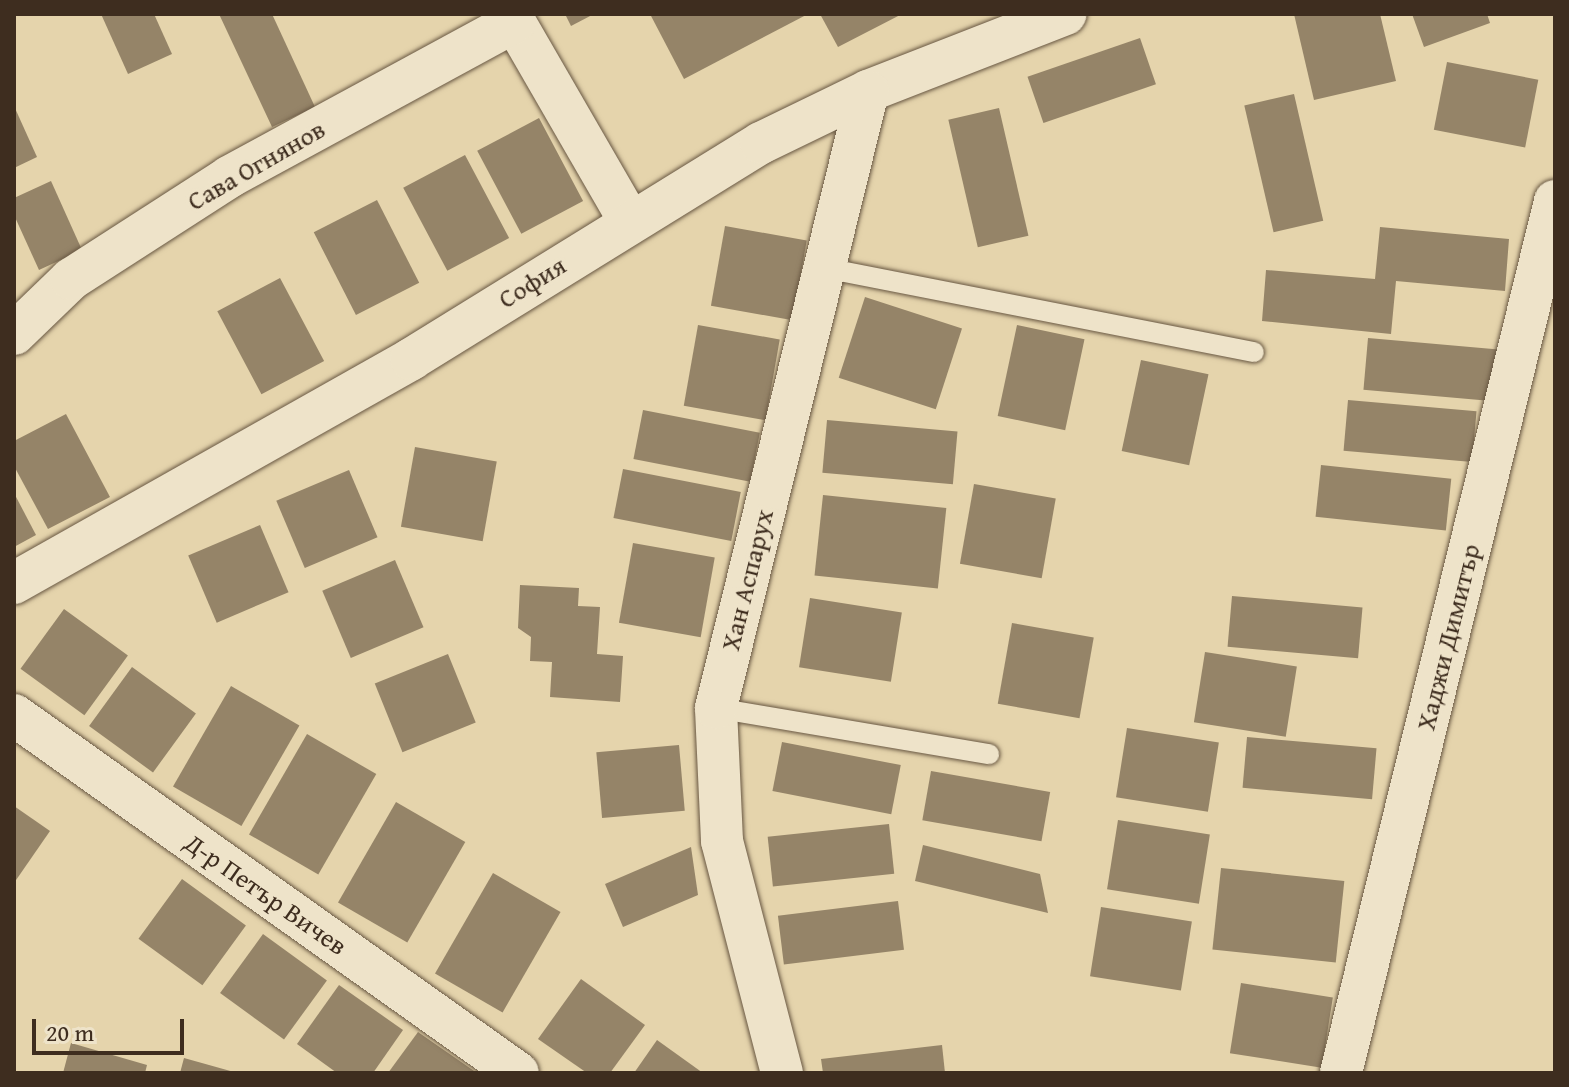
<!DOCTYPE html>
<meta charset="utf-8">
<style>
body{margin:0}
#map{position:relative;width:1569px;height:1087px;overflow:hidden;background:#e5d4ac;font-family:"Gentium Book Plus",serif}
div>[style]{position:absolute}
.building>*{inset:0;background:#958468;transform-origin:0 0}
.roads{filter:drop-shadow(0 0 2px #685742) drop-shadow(0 0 2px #685742)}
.service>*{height:20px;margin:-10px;padding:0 10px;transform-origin:10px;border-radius:10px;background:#eee3c9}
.minor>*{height:42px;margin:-21px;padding:0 21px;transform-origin:21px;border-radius:21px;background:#eee3c9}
span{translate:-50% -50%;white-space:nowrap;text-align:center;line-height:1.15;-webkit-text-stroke:7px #eee3c9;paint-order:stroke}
.street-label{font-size:26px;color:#3e2d1f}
.frame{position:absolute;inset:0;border:16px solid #3e2d1f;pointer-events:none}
.scale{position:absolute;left:32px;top:1019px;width:152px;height:36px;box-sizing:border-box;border:4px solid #3e2d1f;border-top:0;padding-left:10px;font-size:24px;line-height:28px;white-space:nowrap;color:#3e2d1f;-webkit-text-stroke:6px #eee3c9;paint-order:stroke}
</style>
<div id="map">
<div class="building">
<i style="clip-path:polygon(101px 14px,154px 14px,172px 54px,128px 74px)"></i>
<i style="clip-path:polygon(219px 14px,272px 14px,315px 107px,272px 127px)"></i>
<i style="clip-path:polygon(565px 14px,594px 14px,571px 26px)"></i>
<i style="clip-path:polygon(650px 14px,808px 14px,684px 79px)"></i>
<i style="clip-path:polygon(820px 14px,902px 14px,838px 47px)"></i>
<i style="clip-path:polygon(1294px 14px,1380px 14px,1396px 81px,1314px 100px)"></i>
<i style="clip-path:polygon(1412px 14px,1487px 14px,1490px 23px,1424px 47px)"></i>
<i style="left:1140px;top:38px;width:49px;height:119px;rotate:71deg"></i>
<i style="left:1447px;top:62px;width:93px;height:69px;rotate:11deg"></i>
<i style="left:1294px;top:94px;width:130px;height:51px;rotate:77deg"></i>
<i style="clip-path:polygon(14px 106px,37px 157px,14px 168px)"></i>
<i style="left:999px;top:108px;width:131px;height:52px;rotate:77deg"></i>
<i style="left:539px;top:118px;width:94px;height:70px;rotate:62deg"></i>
<i style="left:465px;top:155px;width:94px;height:70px;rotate:62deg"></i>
<i style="clip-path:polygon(51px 181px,82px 250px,39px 270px,14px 215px,14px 198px)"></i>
<i style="left:377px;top:200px;width:93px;height:71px;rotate:63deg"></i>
<i style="left:725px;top:226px;width:83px;height:81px;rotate:10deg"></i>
<i style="clip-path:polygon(1380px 227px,1509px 239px,1505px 291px,1396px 281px,1391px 334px,1262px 321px,1266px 270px,1375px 279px)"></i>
<i style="left:280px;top:278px;width:94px;height:71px;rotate:62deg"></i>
<i style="left:865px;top:297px;width:102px;height:85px;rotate:18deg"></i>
<i style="left:698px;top:325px;width:83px;height:82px;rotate:10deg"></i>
<i style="left:1017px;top:325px;width:69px;height:93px;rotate:12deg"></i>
<i style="left:1368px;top:338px;width:131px;height:52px;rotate:5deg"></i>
<i style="left:1141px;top:360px;width:69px;height:93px;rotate:12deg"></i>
<i style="left:1348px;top:400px;width:129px;height:51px;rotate:5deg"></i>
<i style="left:643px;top:410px;width:119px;height:50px;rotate:11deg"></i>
<i style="clip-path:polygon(66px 414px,110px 497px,48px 529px,14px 466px,14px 441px)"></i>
<i style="left:827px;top:420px;width:131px;height:53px;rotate:5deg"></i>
<i style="left:415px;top:447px;width:83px;height:81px;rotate:10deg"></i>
<i style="left:1321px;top:465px;width:131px;height:52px;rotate:6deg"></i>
<i style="left:623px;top:469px;width:120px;height:50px;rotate:11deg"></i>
<i style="left:349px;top:470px;width:73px;height:79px;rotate:67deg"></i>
<i style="left:974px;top:484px;width:83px;height:81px;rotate:10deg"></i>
<i style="clip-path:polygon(14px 493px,36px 535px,14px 547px)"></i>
<i style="left:823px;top:495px;width:124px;height:81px;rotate:6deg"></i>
<i style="left:260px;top:525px;width:73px;height:78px;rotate:67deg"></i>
<i style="left:633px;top:543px;width:83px;height:81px;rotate:10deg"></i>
<i style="left:395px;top:560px;width:73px;height:79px;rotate:67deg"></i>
<i style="clip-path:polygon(520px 585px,579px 588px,578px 606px,600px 607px,597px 654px,623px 656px,620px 702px,550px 697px,552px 662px,530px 661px,531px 637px,518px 628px)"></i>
<i style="left:1232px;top:596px;width:131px;height:51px;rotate:5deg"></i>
<i style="left:810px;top:598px;width:93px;height:70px;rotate:9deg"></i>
<i style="left:64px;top:609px;width:79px;height:74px;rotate:36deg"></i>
<i style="left:1012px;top:623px;width:83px;height:82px;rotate:10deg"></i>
<i style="left:1205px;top:652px;width:93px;height:71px;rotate:9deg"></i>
<i style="left:448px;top:654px;width:74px;height:79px;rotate:68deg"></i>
<i style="left:132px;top:667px;width:79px;height:73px;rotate:36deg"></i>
<i style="left:231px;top:686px;width:79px;height:116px;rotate:30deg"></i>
<i style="left:1127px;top:728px;width:93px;height:70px;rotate:9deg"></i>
<i style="left:307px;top:734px;width:80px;height:116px;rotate:30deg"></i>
<i style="left:1247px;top:737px;width:130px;height:51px;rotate:5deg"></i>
<i style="left:782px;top:742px;width:121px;height:50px;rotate:11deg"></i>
<i style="left:679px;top:745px;width:66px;height:83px;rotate:85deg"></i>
<i style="left:931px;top:771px;width:121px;height:50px;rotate:10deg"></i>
<i style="left:396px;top:802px;width:80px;height:116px;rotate:30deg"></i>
<i style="clip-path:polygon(14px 806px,50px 831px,14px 883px)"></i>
<i style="left:1118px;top:820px;width:93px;height:70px;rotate:9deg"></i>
<i style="left:889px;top:824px;width:50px;height:122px;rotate:84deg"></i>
<i style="clip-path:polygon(923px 845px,1040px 874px,1048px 913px,915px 881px)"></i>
<i style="clip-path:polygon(691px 847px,698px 895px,623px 927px,605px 884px)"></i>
<i style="left:1221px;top:868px;width:124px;height:82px;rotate:6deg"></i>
<i style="left:493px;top:873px;width:78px;height:116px;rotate:30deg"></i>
<i style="left:182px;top:879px;width:79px;height:74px;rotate:36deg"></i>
<i style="left:898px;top:901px;width:49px;height:121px;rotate:83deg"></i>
<i style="left:1101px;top:907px;width:92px;height:70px;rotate:9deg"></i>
<i style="left:263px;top:934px;width:79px;height:73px;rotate:36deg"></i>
<i style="clip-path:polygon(581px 979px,645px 1025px,610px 1073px,587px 1073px,538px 1039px)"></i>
<i style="left:1241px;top:983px;width:93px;height:71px;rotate:9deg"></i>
<i style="clip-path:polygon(339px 985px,403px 1030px,373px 1073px,337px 1073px,297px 1044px)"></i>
<i style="clip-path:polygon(418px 1032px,477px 1073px,388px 1073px)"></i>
<i style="clip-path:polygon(657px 1040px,703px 1073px,634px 1073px)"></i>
<i style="clip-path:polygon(71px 1043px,147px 1065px,145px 1073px,63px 1073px)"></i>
<i style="clip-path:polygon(942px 1045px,945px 1073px,823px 1073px,821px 1059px)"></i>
<i style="clip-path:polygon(184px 1058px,234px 1072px,234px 1073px,180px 1073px)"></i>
</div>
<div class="roads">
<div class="service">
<i style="left:825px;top:268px;width:437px;rotate:11.1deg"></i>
<i style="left:716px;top:708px;width:277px;rotate:9.6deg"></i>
</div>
<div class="minor">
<i style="left:510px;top:14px;width:238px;rotate:60deg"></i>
<i style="left:14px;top:334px;width:79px;rotate:-44deg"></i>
<i style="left:71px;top:279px;width:188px;rotate:-32.8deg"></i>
<i style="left:229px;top:177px;width:325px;rotate:-28.5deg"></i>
<i style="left:14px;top:583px;width:456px;rotate:-29.4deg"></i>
<i style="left:411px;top:359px;width:411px;rotate:-31.7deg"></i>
<i style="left:761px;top:143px;width:119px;rotate:-25.9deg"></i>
<i style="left:868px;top:91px;width:212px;rotate:-21.3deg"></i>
<i style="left:14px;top:715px;width:618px;rotate:35.39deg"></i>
<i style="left:782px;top:1073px;width:240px;rotate:-104.5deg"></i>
<i style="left:722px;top:841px;width:133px;rotate:-92.6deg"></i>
<i style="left:716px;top:708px;width:635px;rotate:-76.16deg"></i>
<i style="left:1341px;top:1073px;width:898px;rotate:-76.21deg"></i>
</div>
</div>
<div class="street-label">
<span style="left:256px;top:165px;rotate:-30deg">Сава Огнянов</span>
<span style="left:532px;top:282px;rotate:-32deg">София</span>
<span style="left:747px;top:580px;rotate:-76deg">Хан Аспарух</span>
<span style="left:1448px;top:637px;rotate:-76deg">Хаджи Димитър</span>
<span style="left:266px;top:894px;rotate:35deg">Д-р Петър Вичев</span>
</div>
<div class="frame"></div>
<div class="scale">20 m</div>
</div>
